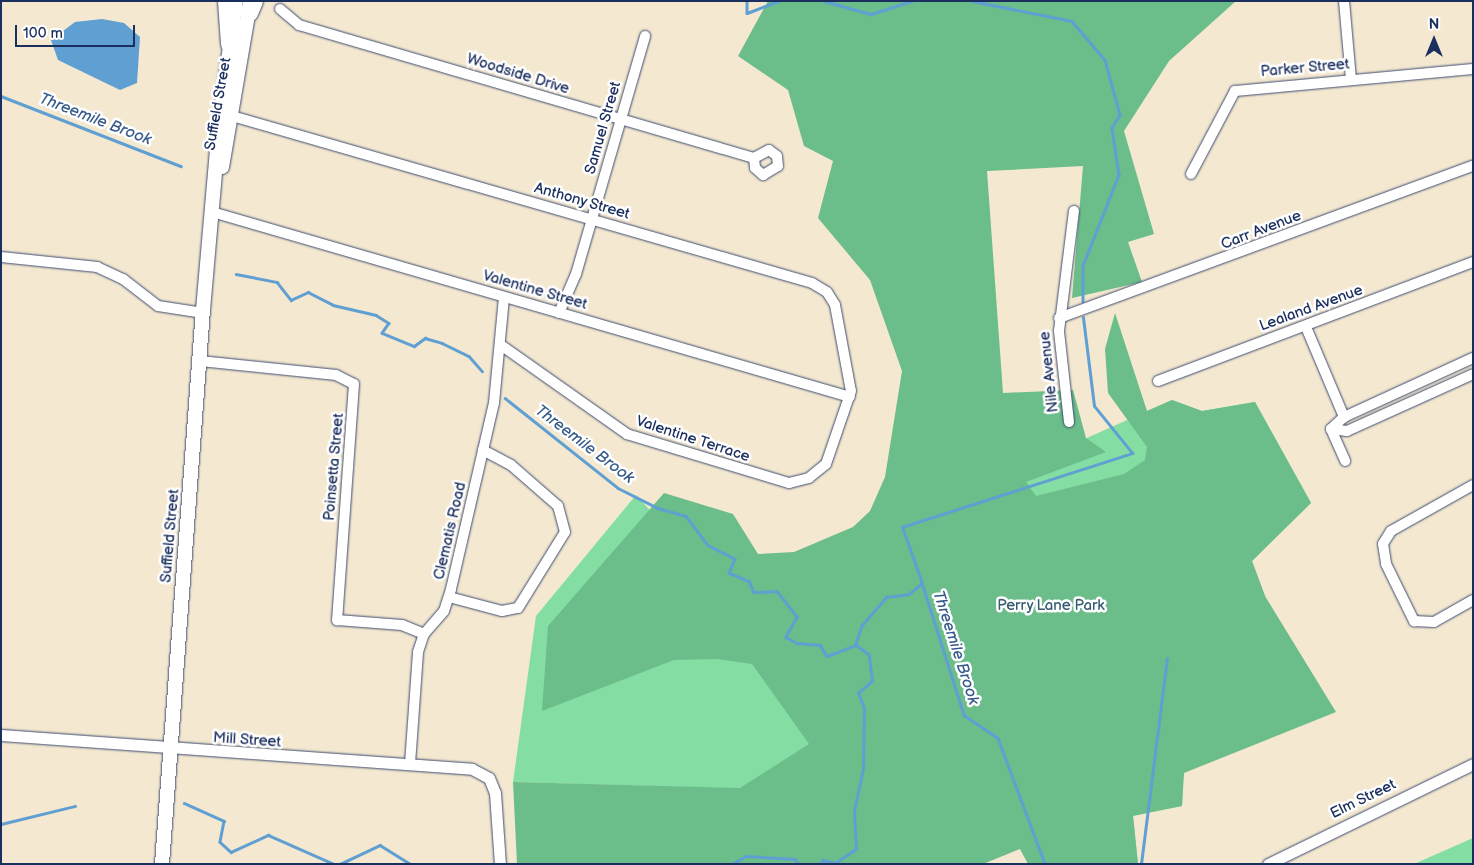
<!DOCTYPE html>
<style>
body{margin:0}
#map{position:relative;width:1474px;height:865px;overflow:hidden;background:#f4e8d1;font-family:"Balsamiq Sans",sans-serif}
div>[style]{position:absolute}
.green>*{inset:0;background:#84dea4}
.forest>*{inset:0;background:#6bbd8a}
.water>*{inset:0;background:#609fd2}
.stream>*{height:2.5px;margin:-1.25px;padding:0 1.25px;transform-origin:1.25px;border-radius:1.25px;background:#609fd2}
.roads{filter:drop-shadow(0 0 1px #3c4b6f) drop-shadow(0 0 1px #3c4b6f)}
.minor>*{height:10px;margin:-5px;padding:0 5px;transform-origin:5px;border-radius:5px;background:#fff}
.tertiary>*{height:11px;margin:-5.5px;padding:0 5.5px;transform-origin:5.5px;border-radius:5.5px;background:#fff}
.secondary>*{height:14px;margin:-7px;padding:0 7px;transform-origin:7px;border-radius:7px;background:#fff}
.motorway>*{height:18px;margin:-9px;padding:0 9px;transform-origin:9px;border-radius:9px;background:#fff}
span{translate:-50% -50%;white-space:nowrap;text-align:center;line-height:1.15;-webkit-text-stroke:5px #fff;paint-order:stroke}
.street-label{font-size:15px;color:#1b2f5e}
.park-label{font-size:15px;color:#355b70}
.water-label{font-size:16px;color:#375c8c;font-style:italic}
.frame{position:absolute;inset:0;border:2px solid #1b2f5e;pointer-events:none}
.north{position:absolute;left:1409px;top:15px;width:50px;height:50px;-webkit-text-stroke:4px #fff;paint-order:stroke;rotate:0deg;font-size:14px;font-weight:700;line-height:20px;text-align:center;color:#1b2f5e}
.north::after{content:'';display:block;margin:auto;width:18px;height:22px;background:#1b2f5e;clip-path:polygon(50% 0,100% 100%,50% 72%,0 100%)}
.scale{position:absolute;left:15px;top:25px;width:120px;height:22px;box-sizing:border-box;border:2px solid #1b2f5e;border-top:0;padding-left:6px;font-size:15px;line-height:18px;white-space:nowrap;color:#1b2f5e;-webkit-text-stroke:4px #fff;paint-order:stroke}
</style>
<div id="map">
<div class="green">
<i style="clip-path:polygon(1172px 400px,1202px 411px,1255px 402px,1311px 503px,1252px 561px,1265px 596px,1190px 625px,1182px 806px,1133px 815px,1138px 864px,1099px 864px,977px 723px,863px 792px,513px 782px,536px 616px,636px 495px,730px 597px)"></i>
<i style="clip-path:polygon(1473px 838px,1473px 864px,1414px 864px)"></i>
</div>
<div class="forest">
<i style="clip-path:polygon(768px 1px,1236px 1px,1169px 61px,1124px 131px,1154px 234px,1128px 242px,1142px 282px,1072px 298px,1083px 166px,987px 171px,1003px 393px,1073px 390px,1086px 438px,1106px 452px,1026px 482px,1036px 496px,1124px 474px,1145px 460px,1147px 447px,1108px 393px,1105px 349px,1115px 313px,1147px 411px,1172px 400px,1202px 411px,1255px 402px,1311px 503px,1252px 561px,1265px 596px,1336px 712px,1184px 773px,1182px 806px,1133px 816px,1138px 864px,1028px 864px,1020px 849px,983px 864px,517px 864px,513px 782px,740px 788px,809px 744px,752px 664px,717px 659px,674px 660px,542px 711px,548px 626px,664px 493px,733px 514px,758px 554px,794px 552px,853px 527px,870px 511px,885px 477px,902px 371px,870px 280px,818px 218px,833px 161px,804px 146px,788px 90px,738px 56px)"></i>
</div>
<div class="water">
<i style="clip-path:polygon(102px 19px,124px 23px,140px 37px,137px 83px,120px 90px,58px 60px,51px 40px,75px 22px)"></i>
</div>
<div class="stream">
<i style="left:747px;top:1px;width:12px;rotate:90deg"></i>
<i style="left:747px;top:13px;width:33px;rotate:-21deg"></i>
<i style="left:824px;top:1px;width:49px;rotate:15.5deg"></i>
<i style="left:871px;top:14px;width:43px;rotate:-17.6deg"></i>
<i style="left:972px;top:1px;width:102px;rotate:11.3deg"></i>
<i style="left:1072px;top:21px;width:51px;rotate:49.8deg"></i>
<i style="left:1105px;top:60px;width:57px;rotate:74.7deg"></i>
<i style="left:1120px;top:115px;width:15px;rotate:122deg"></i>
<i style="left:1112px;top:128px;width:48px;rotate:81.5deg"></i>
<i style="left:1119px;top:175px;width:98px;rotate:111.6deg"></i>
<i style="left:1083px;top:266px;width:35px;rotate:90deg"></i>
<i style="left:1px;top:96px;width:193px;rotate:21.3deg"></i>
<i style="left:236px;top:274px;width:42px;rotate:11deg"></i>
<i style="left:277px;top:282px;width:23px;rotate:52deg"></i>
<i style="left:291px;top:300px;width:19px;rotate:-25deg"></i>
<i style="left:308px;top:292px;width:28px;rotate:27deg"></i>
<i style="left:333px;top:305px;width:44px;rotate:13.1deg"></i>
<i style="left:376px;top:315px;width:15px;rotate:32deg"></i>
<i style="left:389px;top:323px;width:12px;rotate:125deg"></i>
<i style="left:382px;top:333px;width:35px;rotate:22deg"></i>
<i style="left:414px;top:346px;width:14px;rotate:-36deg"></i>
<i style="left:425px;top:338px;width:18px;rotate:16deg"></i>
<i style="left:442px;top:343px;width:30px;rotate:26deg"></i>
<i style="left:469px;top:356px;width:20px;rotate:49deg"></i>
<i style="left:505px;top:398px;width:144px;rotate:38.5deg"></i>
<i style="left:618px;top:488px;width:45px;rotate:26.6deg"></i>
<i style="left:658px;top:508px;width:29px;rotate:16deg"></i>
<i style="left:686px;top:516px;width:36px;rotate:53deg"></i>
<i style="left:708px;top:545px;width:30px;rotate:27deg"></i>
<i style="left:735px;top:559px;width:15px;rotate:113deg"></i>
<i style="left:729px;top:573px;width:22px;rotate:22deg"></i>
<i style="left:749px;top:581px;width:12px;rotate:66deg"></i>
<i style="left:754px;top:592px;width:23px;rotate:-2deg"></i>
<i style="left:777px;top:591px;width:33px;rotate:52deg"></i>
<i style="left:797px;top:617px;width:23px;rotate:119deg"></i>
<i style="left:786px;top:637px;width:13px;rotate:29deg"></i>
<i style="left:797px;top:643px;width:23px;rotate:5deg"></i>
<i style="left:820px;top:645px;width:13px;rotate:58deg"></i>
<i style="left:827px;top:656px;width:30px;rotate:-21deg"></i>
<i style="left:855px;top:645px;width:21px;rotate:-71deg"></i>
<i style="left:862px;top:625px;width:37px;rotate:-49deg"></i>
<i style="left:886px;top:597px;width:23px;rotate:-7deg"></i>
<i style="left:909px;top:594px;width:17px;rotate:-40deg"></i>
<i style="left:922px;top:583px;width:139px;rotate:72.3deg"></i>
<i style="left:964px;top:715px;width:41px;rotate:34.1deg"></i>
<i style="left:998px;top:738px;width:134px;rotate:69.5deg"></i>
<i style="left:922px;top:583px;width:59px;rotate:-109.7deg"></i>
<i style="left:902px;top:527px;width:242px;rotate:-17.8deg"></i>
<i style="left:1132px;top:453px;width:60px;rotate:-129deg"></i>
<i style="left:1094px;top:406px;width:89px;rotate:-97.1deg"></i>
<i style="left:184px;top:803px;width:44px;rotate:24.2deg"></i>
<i style="left:224px;top:821px;width:21px;rotate:101deg"></i>
<i style="left:220px;top:842px;width:15px;rotate:42deg"></i>
<i style="left:231px;top:852px;width:41px;rotate:-24.7deg"></i>
<i style="left:268px;top:835px;width:72px;rotate:23.7deg"></i>
<i style="left:1px;top:824px;width:76px;rotate:-13.7deg"></i>
<i style="left:340px;top:864px;width:44px;rotate:-25.4deg"></i>
<i style="left:380px;top:845px;width:36px;rotate:32deg"></i>
<i style="left:732px;top:864px;width:16px;rotate:-30deg"></i>
<i style="left:746px;top:856px;width:49px;rotate:3.5deg"></i>
<i style="left:795px;top:859px;width:6px;rotate:51deg"></i>
<i style="left:819px;top:864px;width:6px;rotate:-45deg"></i>
<i style="left:823px;top:860px;width:12px;rotate:14deg"></i>
<i style="left:835px;top:863px;width:25px;rotate:-34deg"></i>
<i style="left:856px;top:849px;width:38px;rotate:-93deg"></i>
<i style="left:854px;top:811px;width:43px;rotate:-77.9deg"></i>
<i style="left:863px;top:769px;width:61px;rotate:-89.1deg"></i>
<i style="left:864px;top:708px;width:16px;rotate:-112deg"></i>
<i style="left:858px;top:693px;width:18px;rotate:-41deg"></i>
<i style="left:872px;top:681px;width:26px;rotate:-97deg"></i>
<i style="left:869px;top:655px;width:17px;rotate:-144deg"></i>
<i style="left:1141px;top:864px;width:207px;rotate:-82.8deg"></i>
</div>
<div class="roads">
<div class="minor">
<i style="left:1344px;top:1px;width:78px;rotate:84.9deg"></i>
<i style="left:280px;top:9px;width:25px;rotate:40deg"></i>
<i style="left:299px;top:25px;width:474px;rotate:16.3deg"></i>
<i style="left:754px;top:158px;width:10px;rotate:84deg"></i>
<i style="left:755px;top:168px;width:11px;rotate:41deg"></i>
<i style="left:763px;top:175px;width:17px;rotate:-31deg"></i>
<i style="left:778px;top:166px;width:10px;rotate:-96deg"></i>
<i style="left:777px;top:156px;width:10px;rotate:-143deg"></i>
<i style="left:769px;top:150px;width:17px;rotate:152deg"></i>
<i style="left:225px;top:114px;width:611px;rotate:16.06deg"></i>
<i style="left:812px;top:283px;width:17px;rotate:31deg"></i>
<i style="left:827px;top:292px;width:15px;rotate:58deg"></i>
<i style="left:835px;top:305px;width:87px;rotate:79.5deg"></i>
<i style="left:851px;top:391px;width:77px;rotate:108.9deg"></i>
<i style="left:826px;top:464px;width:22px;rotate:141deg"></i>
<i style="left:809px;top:478px;width:21px;rotate:166deg"></i>
<i style="left:789px;top:483px;width:169px;rotate:-163.2deg"></i>
<i style="left:627px;top:434px;width:154px;rotate:-144.8deg"></i>
<i style="left:1191px;top:174px;width:94px;rotate:-62.1deg"></i>
<i style="left:1235px;top:91px;width:239px;rotate:-5.3deg"></i>
<i style="left:212px;top:212px;width:664px;rotate:16.17deg"></i>
<i style="left:1px;top:257px;width:97px;rotate:5.9deg"></i>
<i style="left:97px;top:267px;width:29px;rotate:25deg"></i>
<i style="left:123px;top:279px;width:44px;rotate:37.6deg"></i>
<i style="left:158px;top:306px;width:46px;rotate:8.8deg"></i>
<i style="left:559px;top:313px;width:43px;rotate:-66.4deg"></i>
<i style="left:576px;top:274px;width:248px;rotate:-73.8deg"></i>
<i style="left:1059px;top:318px;width:441px;rotate:-20.2deg"></i>
<i style="left:1306px;top:327px;width:98px;rotate:67.1deg"></i>
<i style="left:200px;top:361px;width:137px;rotate:5.9deg"></i>
<i style="left:336px;top:375px;width:20px;rotate:27deg"></i>
<i style="left:354px;top:384px;width:237px;rotate:94.1deg"></i>
<i style="left:337px;top:620px;width:65px;rotate:4.4deg"></i>
<i style="left:402px;top:625px;width:24px;rotate:22deg"></i>
<i style="left:1158px;top:381px;width:337px;rotate:-20.7deg"></i>
<i style="left:1069px;top:422px;width:92px;rotate:-96.3deg"></i>
<i style="left:1059px;top:331px;width:121px;rotate:-82.9deg"></i>
<i style="left:1331px;top:429px;width:18px;rotate:-43deg"></i>
<i style="left:1344px;top:417px;width:142px;rotate:-24.6deg"></i>
<i style="left:1331px;top:429px;width:16px;rotate:7deg"></i>
<i style="left:1347px;top:431px;width:138px;rotate:-24.3deg"></i>
<i style="left:1331px;top:429px;width:35px;rotate:66deg"></i>
<i style="left:1473px;top:485px;width:94px;rotate:150.7deg"></i>
<i style="left:1391px;top:531px;width:15px;rotate:122deg"></i>
<i style="left:1383px;top:544px;width:20px;rotate:81deg"></i>
<i style="left:1386px;top:564px;width:64px;rotate:63.8deg"></i>
<i style="left:1414px;top:621px;width:20px;rotate:3deg"></i>
<i style="left:1434px;top:622px;width:45px;rotate:-29.4deg"></i>
<i style="left:449px;top:597px;width:55px;rotate:14.8deg"></i>
<i style="left:502px;top:611px;width:16px;rotate:-11deg"></i>
<i style="left:518px;top:608px;width:89px;rotate:-58.3deg"></i>
<i style="left:565px;top:532px;width:27px;rotate:-105deg"></i>
<i style="left:558px;top:506px;width:62px;rotate:-138.9deg"></i>
<i style="left:511px;top:465px;width:32px;rotate:-152deg"></i>
<i style="left:410px;top:764px;width:112px;rotate:-85.9deg"></i>
<i style="left:418px;top:652px;width:19px;rotate:-72deg"></i>
<i style="left:424px;top:634px;width:30px;rotate:-49deg"></i>
<i style="left:444px;top:611px;width:23px;rotate:-72deg"></i>
<i style="left:451px;top:589px;width:191px;rotate:-77deg"></i>
<i style="left:494px;top:403px;width:106px;rotate:-84.6deg"></i>
</div>
<div class="tertiary">
<i style="left:1px;top:735px;width:472px;rotate:4.1deg"></i>
<i style="left:472px;top:769px;width:19px;rotate:28deg"></i>
<i style="left:489px;top:778px;width:16px;rotate:68deg"></i>
<i style="left:495px;top:793px;width:71px;rotate:86deg"></i>
<i style="left:1268px;top:864px;width:228px;rotate:-26deg"></i>
</div>
<div class="secondary">
<i style="left:222px;top:167px;width:165px;rotate:-80.3deg"></i>
<i style="left:162px;top:864px;width:556px;rotate:-85.77deg"></i>
<i style="left:203px;top:310px;width:174px;rotate:-85deg"></i>
<i style="left:218px;top:137px;width:137px;rotate:-82.5deg"></i>
</div>
<div class="motorway">
<i style="left:227px;top:1px;width:43px;rotate:86deg"></i>
<i style="left:249px;top:13px;width:13px;rotate:-67deg"></i>
</div>
</div>
<div class="street-label">
<span style="left:1305px;top:68px;rotate:-5deg">Parker Street</span>
<span style="left:518px;top:74px;rotate:17deg">Woodside Drive</span>
<span style="left:218px;top:104px;rotate:-80deg">Suffield Street</span>
<span style="left:603px;top:128px;rotate:-74deg">Samuel Street</span>
<span style="left:582px;top:201px;rotate:16deg">Anthony Street</span>
<span style="left:1261px;top:230px;rotate:-21deg">Carr Avenue</span>
<span style="left:535px;top:290px;rotate:16deg">Valentine Street</span>
<span style="left:1311px;top:308px;rotate:-20deg">Lealand Avenue</span>
<span style="left:1049px;top:372px;rotate:-96deg">Nile Avenue</span>
<span style="left:693px;top:439px;rotate:18deg">Valentine Terrace</span>
<span style="left:334px;top:467px;rotate:-85deg">Poinsetta Street</span>
<span style="left:450px;top:531px;rotate:-77deg">Clematis Road</span>
<span style="left:170px;top:536px;rotate:-85deg">Suffield Street</span>
<span style="left:247px;top:740px;rotate:4deg">Mill Street</span>
<span style="left:1363px;top:799px;rotate:-26deg">Elm Street</span>
</div>
<div class="park-label">
<span style="left:1051px;top:606px">Perry Lane Park</span>
</div>
<div class="water-label">
<span style="left:95px;top:120px;rotate:21deg">Threemile Brook</span>
<span style="left:584px;top:445px;rotate:37deg">Threemile Brook</span>
<span style="left:955px;top:648px;rotate:72deg">Threemile Brook</span>
</div>
<div class="frame"></div>
<div class="north">N</div>
<div class="scale">100 m</div>
</div>
